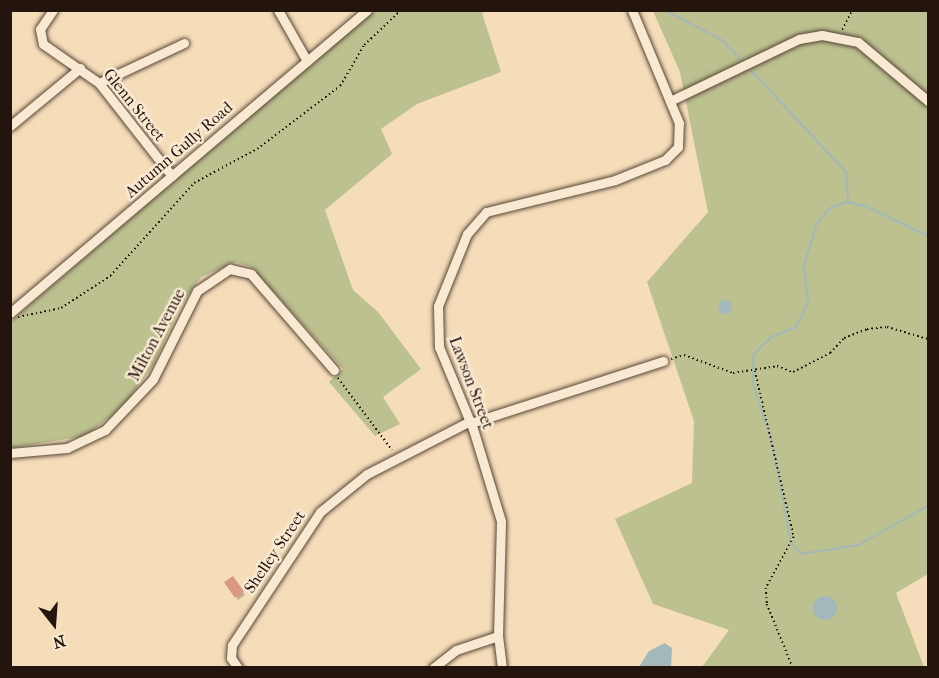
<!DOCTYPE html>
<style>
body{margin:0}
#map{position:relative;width:939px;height:678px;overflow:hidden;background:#f6ddb9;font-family:"IM FELL French Canon",serif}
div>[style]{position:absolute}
.green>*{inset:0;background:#bcc18f}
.water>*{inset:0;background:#a3b8bb}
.round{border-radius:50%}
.shadow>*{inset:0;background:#0003}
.stream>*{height:2px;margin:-1px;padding:0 1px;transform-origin:1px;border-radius:1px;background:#a3b8bb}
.building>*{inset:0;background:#d99980;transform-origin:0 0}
.path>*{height:1.5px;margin-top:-0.75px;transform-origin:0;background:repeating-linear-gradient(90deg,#23150e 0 1.5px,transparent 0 4.5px)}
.roads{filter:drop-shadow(0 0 2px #584739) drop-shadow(0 0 2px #584739)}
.minor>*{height:9px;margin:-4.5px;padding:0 4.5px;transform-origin:4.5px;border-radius:4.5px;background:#f9e9d2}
span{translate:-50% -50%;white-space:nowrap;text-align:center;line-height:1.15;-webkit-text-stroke:5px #f9e9d2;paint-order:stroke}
.street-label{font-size:16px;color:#23150e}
.frame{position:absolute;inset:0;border:12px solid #23150e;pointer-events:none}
.north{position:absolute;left:24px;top:594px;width:60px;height:60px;-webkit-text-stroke:4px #f9e9d2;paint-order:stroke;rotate:163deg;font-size:16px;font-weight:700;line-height:24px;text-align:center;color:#23150e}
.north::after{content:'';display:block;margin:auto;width:21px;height:27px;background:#23150e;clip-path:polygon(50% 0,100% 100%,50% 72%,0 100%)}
</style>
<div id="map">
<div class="green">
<i style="clip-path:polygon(373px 11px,487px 11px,482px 13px,501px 72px,417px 104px,381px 129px,392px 154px,325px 210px,353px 290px,378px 312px,421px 369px,383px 397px,400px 424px,375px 436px,329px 382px,343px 369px,251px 267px,236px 262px,201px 277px,181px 305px,154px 364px,123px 407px,85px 436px,11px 448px,10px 322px)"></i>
<i style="clip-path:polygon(653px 11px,928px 11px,928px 574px,896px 593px,924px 667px,702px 667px,729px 630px,653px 604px,615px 519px,692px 483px,694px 421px,647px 282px,708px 212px,680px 72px)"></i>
</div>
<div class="water">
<i class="round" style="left:718px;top:300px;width:14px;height:14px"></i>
<i class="round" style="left:813px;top:596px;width:24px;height:24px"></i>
<i style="clip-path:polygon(665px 643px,672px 648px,671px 667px,639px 667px,649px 651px)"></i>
</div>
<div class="shadow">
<i style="clip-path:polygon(235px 580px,245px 595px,238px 600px,236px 597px)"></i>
</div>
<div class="stream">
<i style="left:664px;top:10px;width:65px;rotate:27.3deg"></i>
<i style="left:722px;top:40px;width:30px;rotate:46deg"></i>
<i style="left:747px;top:66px;width:145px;rotate:47deg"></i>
<i style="left:846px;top:172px;width:30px;rotate:86deg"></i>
<i style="left:928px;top:236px;width:70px;rotate:-154.5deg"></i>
<i style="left:865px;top:206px;width:17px;rotate:-167deg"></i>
<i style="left:848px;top:202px;width:19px;rotate:162deg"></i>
<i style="left:830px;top:208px;width:22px;rotate:129deg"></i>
<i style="left:816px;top:225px;width:43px;rotate:106.3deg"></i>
<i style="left:804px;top:266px;width:37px;rotate:84deg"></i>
<i style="left:808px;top:303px;width:27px;rotate:117deg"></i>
<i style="left:796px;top:327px;width:27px;rotate:158deg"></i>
<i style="left:771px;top:337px;width:25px;rotate:135deg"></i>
<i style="left:753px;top:355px;width:29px;rotate:90deg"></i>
<i style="left:753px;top:384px;width:60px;rotate:71.6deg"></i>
<i style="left:772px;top:441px;width:104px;rotate:79.4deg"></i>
<i style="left:791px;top:543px;width:15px;rotate:48deg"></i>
<i style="left:801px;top:554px;width:58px;rotate:-9deg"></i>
<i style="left:858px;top:545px;width:80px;rotate:-29.1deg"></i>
</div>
<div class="building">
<i style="left:233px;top:576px;width:19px;height:11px;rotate:55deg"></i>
</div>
<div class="path">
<i style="left:842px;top:30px;width:22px;rotate:-63deg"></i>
<i style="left:18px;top:317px;width:44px;rotate:-11.8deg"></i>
<i style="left:61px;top:308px;width:59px;rotate:-33.1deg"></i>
<i style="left:110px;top:276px;width:125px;rotate:-47.9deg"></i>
<i style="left:194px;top:183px;width:72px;rotate:-28.4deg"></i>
<i style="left:257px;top:149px;width:104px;rotate:-37.2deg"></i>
<i style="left:340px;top:86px;width:48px;rotate:-59.7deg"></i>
<i style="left:364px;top:45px;width:51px;rotate:-43.4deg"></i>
<i style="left:671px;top:359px;width:14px;rotate:-17deg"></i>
<i style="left:684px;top:355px;width:52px;rotate:20.2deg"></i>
<i style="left:733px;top:373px;width:45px;rotate:-9deg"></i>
<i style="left:777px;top:366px;width:17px;rotate:21deg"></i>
<i style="left:793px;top:372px;width:42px;rotate:-27.2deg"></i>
<i style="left:830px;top:353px;width:21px;rotate:-47deg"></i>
<i style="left:844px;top:338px;width:25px;rotate:-21deg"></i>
<i style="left:867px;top:329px;width:20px;rotate:-6deg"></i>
<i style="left:887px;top:327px;width:43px;rotate:16.3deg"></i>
<i style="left:755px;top:371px;width:171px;rotate:76.8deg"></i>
<i style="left:794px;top:537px;width:58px;rotate:118.8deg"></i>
<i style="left:766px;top:588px;width:16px;rotate:86deg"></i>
<i style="left:767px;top:604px;width:69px;rotate:67.9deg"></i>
<i style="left:338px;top:378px;width:90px;rotate:53.1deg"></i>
</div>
<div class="roads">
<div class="minor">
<i style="left:53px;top:10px;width:23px;rotate:124deg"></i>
<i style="left:40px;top:29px;width:15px;rotate:79deg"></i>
<i style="left:43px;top:44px;width:68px;rotate:34.9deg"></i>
<i style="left:99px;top:83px;width:118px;rotate:51.9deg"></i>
<i style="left:278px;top:10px;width:59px;rotate:60.4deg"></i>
<i style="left:99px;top:83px;width:94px;rotate:-25.2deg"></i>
<i style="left:670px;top:101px;width:143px;rotate:-25.7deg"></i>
<i style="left:799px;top:39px;width:23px;rotate:-10deg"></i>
<i style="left:822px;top:35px;width:37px;rotate:11deg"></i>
<i style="left:858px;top:42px;width:92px;rotate:40.1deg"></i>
<i style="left:10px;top:126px;width:91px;rotate:-39.6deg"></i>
<i style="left:10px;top:313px;width:468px;rotate:-40.3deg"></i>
<i style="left:471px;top:423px;width:202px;rotate:-17.9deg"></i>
<i style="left:10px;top:453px;width:57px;rotate:-5deg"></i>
<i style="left:67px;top:448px;width:42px;rotate:-25.3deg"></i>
<i style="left:105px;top:430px;width:70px;rotate:-46.7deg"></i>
<i style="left:153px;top:379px;width:98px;rotate:-63.4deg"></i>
<i style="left:197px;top:291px;width:40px;rotate:-34deg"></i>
<i style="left:230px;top:269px;width:22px;rotate:13deg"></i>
<i style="left:251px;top:274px;width:127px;rotate:49.2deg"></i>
<i style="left:238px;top:668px;width:12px;rotate:-125deg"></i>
<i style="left:231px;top:658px;width:13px;rotate:-86deg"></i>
<i style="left:232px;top:645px;width:159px;rotate:-56.5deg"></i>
<i style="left:320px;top:512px;width:60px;rotate:-39deg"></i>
<i style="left:367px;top:474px;width:116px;rotate:-27.2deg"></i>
<i style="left:433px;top:668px;width:29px;rotate:-38deg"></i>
<i style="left:456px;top:650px;width:44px;rotate:-18.4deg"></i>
<i style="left:502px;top:668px;width:32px;rotate:-97deg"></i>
<i style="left:498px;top:636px;width:115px;rotate:-88.5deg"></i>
<i style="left:501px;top:521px;width:96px;rotate:-106.9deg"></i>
<i style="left:473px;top:429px;width:89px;rotate:-112.5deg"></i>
<i style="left:439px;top:347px;width:41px;rotate:-91.4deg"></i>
<i style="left:438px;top:306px;width:78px;rotate:-68.1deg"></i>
<i style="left:467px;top:234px;width:29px;rotate:-49deg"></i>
<i style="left:486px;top:212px;width:133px;rotate:-13.9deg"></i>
<i style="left:615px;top:180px;width:54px;rotate:-21.8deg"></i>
<i style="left:665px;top:160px;width:18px;rotate:-45deg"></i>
<i style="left:678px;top:147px;width:24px;rotate:-88deg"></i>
<i style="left:679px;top:123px;width:122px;rotate:-112.6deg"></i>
</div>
</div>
<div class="street-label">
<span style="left:134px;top:105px;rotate:51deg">Glenn Street</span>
<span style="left:179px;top:150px;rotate:-41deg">Autumn Gully Road</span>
<span style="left:157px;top:335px;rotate:-62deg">Milton Avenue</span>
<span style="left:471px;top:383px;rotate:69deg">Lawson Street</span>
<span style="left:275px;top:552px;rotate:-56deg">Shelley Street</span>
</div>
<div class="frame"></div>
<div class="north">N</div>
</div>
